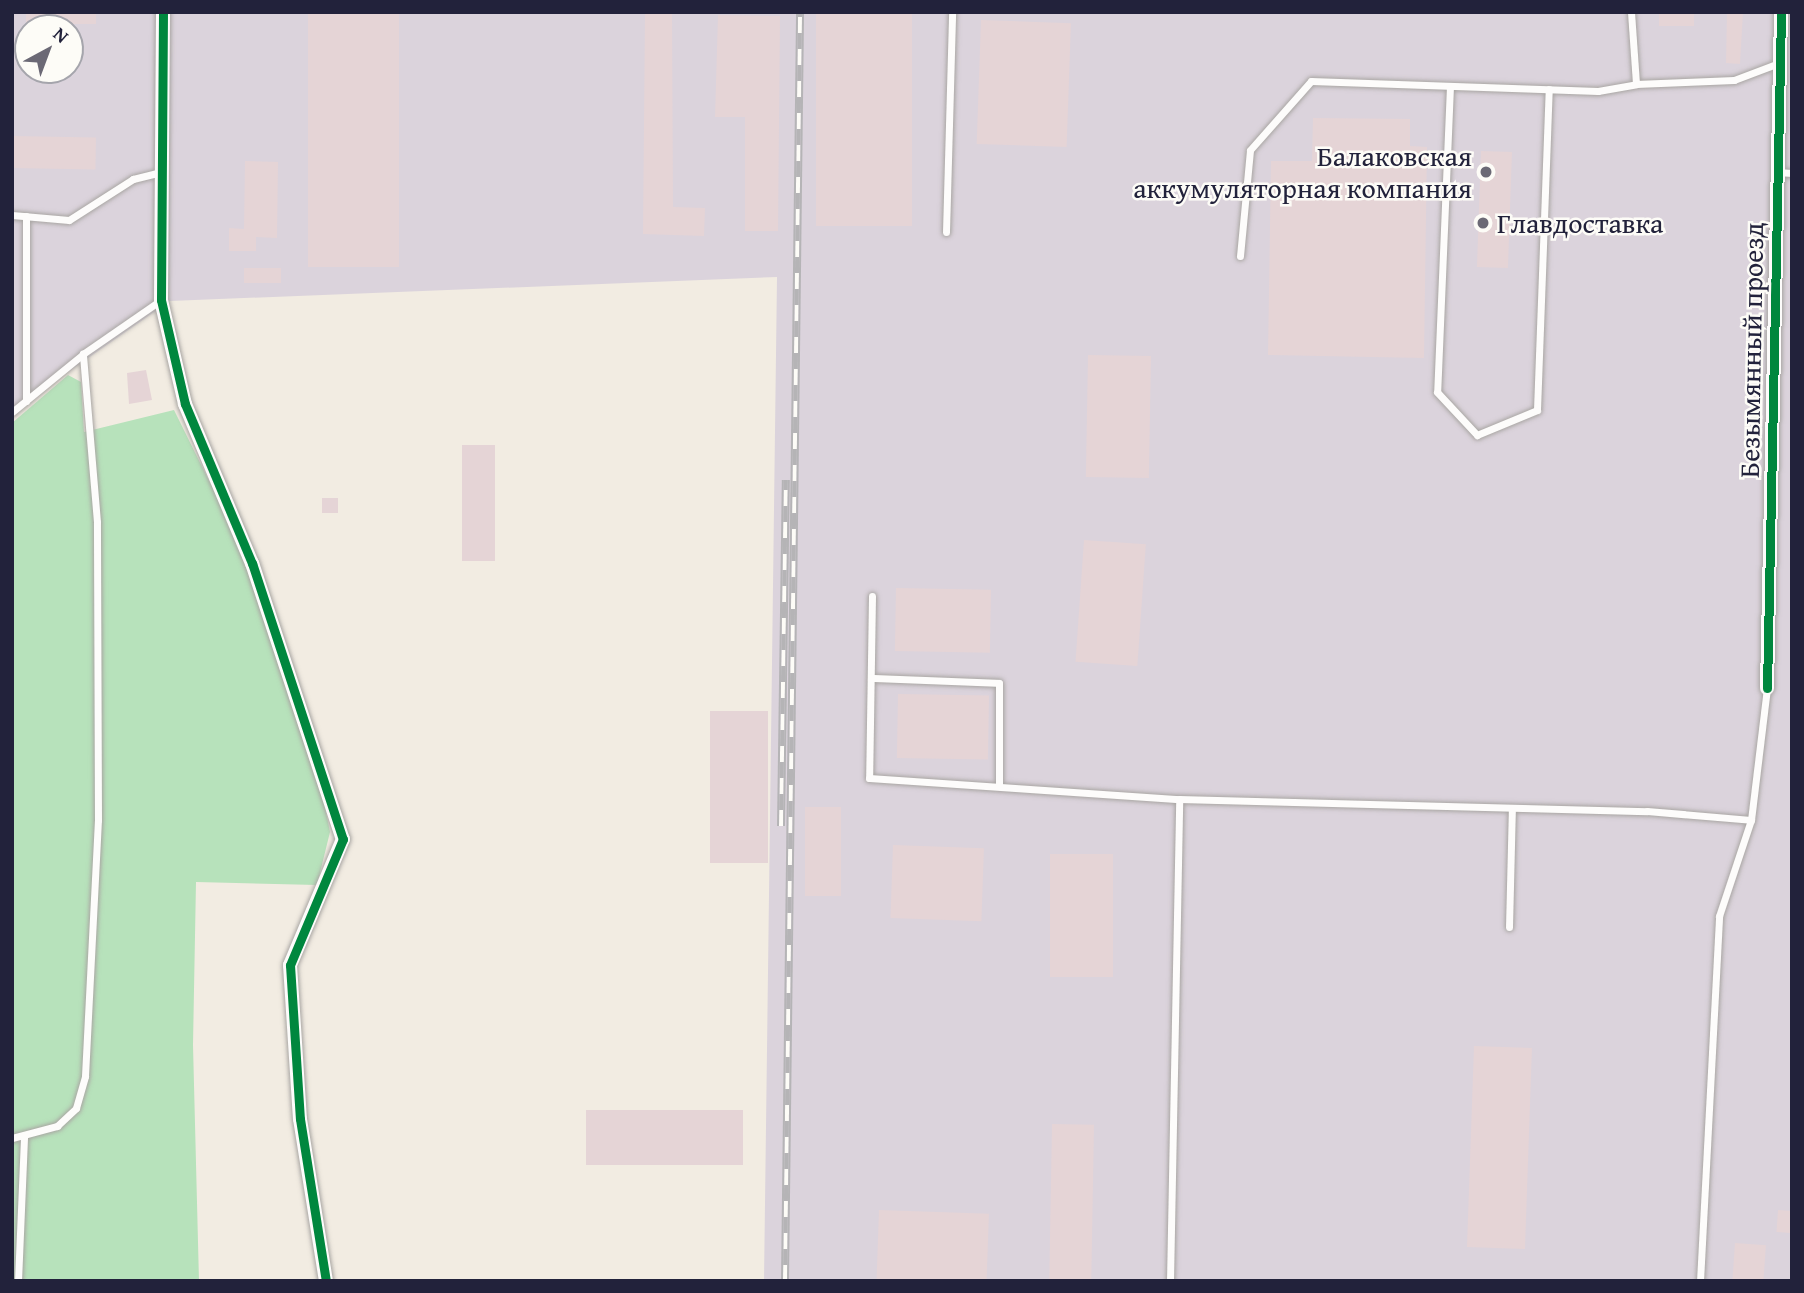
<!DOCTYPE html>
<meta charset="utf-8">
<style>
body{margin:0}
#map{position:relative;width:1804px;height:1293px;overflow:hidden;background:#f2ece2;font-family:"Gentium Book Plus",serif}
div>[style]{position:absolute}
.industrial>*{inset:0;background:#dbd3dc}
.green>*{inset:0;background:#b7e2bb}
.building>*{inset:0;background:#e5d4d6;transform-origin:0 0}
.roads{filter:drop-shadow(0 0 2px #a9a6a3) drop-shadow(0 0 2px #a9a6a3)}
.service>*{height:7px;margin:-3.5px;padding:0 3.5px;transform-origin:3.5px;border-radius:3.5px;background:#fdfcfb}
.minor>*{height:14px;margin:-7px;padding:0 7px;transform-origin:7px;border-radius:7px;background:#fdfcfb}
.rail>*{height:8px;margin-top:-4px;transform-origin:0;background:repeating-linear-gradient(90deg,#fdfcf7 0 16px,#b5b4b6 0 32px);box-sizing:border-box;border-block:2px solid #b5b4b6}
.cycleway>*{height:9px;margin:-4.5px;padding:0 4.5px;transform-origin:4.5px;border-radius:4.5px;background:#00873e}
.dots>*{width:19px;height:19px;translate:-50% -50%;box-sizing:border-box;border:4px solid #fdfcf7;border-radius:50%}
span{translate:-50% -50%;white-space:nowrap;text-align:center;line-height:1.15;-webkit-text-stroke:5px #fdfcf7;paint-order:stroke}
.poi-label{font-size:28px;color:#22223b}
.right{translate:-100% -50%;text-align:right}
.left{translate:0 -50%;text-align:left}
.street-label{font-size:28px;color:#22223b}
.frame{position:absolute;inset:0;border:14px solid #22223b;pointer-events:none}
.north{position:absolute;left:14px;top:14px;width:70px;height:70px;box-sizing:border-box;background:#fdfcf7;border:2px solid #a5a5ac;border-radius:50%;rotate:41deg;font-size:19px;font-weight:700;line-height:28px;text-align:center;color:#22223b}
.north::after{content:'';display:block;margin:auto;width:24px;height:32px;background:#6b6975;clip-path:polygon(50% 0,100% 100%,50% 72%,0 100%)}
</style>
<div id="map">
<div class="industrial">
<i style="clip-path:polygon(evenodd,12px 12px,1792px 12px,1792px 1281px,764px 1281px,777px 277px,170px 301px,12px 411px,12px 12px,28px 28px,70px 28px,70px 70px,28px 70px,28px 28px)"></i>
</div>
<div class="green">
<i style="clip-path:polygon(68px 375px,81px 382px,84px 432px,174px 410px,230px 523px,317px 767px,330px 832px,317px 885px,196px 882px,193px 1045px,199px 1281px,12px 1281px,12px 423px)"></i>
</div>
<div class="building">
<i style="left:26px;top:12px;width:70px;height:12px"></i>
<i style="left:308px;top:12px;width:91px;height:255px"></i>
<i style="clip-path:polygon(645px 12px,672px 12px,673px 207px,705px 208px,704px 236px,643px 234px)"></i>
<i style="left:816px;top:12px;width:96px;height:214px"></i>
<i style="left:1659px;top:12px;width:35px;height:14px"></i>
<i style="clip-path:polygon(1727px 12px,1743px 12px,1740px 64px,1726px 63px)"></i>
<i style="clip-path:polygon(718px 15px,780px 16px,778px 231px,745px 231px,745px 117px,715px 117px)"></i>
<i style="left:981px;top:20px;width:90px;height:124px;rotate:2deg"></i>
<i style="clip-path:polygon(1313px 118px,1410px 119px,1410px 146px,1427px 147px,1424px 358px,1268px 355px,1271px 161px,1312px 161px)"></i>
<i style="left:12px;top:136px;width:84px;height:32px;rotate:1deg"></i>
<i style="left:1481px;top:151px;width:31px;height:116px;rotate:2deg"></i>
<i style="clip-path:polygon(245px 161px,278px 162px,277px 238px,256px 237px,256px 251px,229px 251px,229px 228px,244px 229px)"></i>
<i style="left:244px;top:268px;width:37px;height:15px"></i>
<i style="left:1088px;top:355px;width:63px;height:122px;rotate:1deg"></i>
<i style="clip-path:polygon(146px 370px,152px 400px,129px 404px,127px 373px)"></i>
<i style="left:462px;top:445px;width:33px;height:116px"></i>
<i style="left:322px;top:498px;width:16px;height:15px"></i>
<i style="left:1084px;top:540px;width:62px;height:122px;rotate:4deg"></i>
<i style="left:896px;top:588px;width:95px;height:63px;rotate:1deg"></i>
<i style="left:898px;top:694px;width:91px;height:64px;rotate:1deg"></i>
<i style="left:710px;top:711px;width:58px;height:152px"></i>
<i style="left:805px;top:807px;width:36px;height:89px"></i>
<i style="left:893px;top:845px;width:91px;height:73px;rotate:2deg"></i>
<i style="left:1050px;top:854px;width:63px;height:123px"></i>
<i style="left:1474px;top:1046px;width:58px;height:201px;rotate:2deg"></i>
<i style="left:586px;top:1110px;width:157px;height:55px"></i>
<i style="left:1052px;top:1124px;width:42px;height:157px;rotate:1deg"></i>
<i style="left:879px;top:1210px;width:110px;height:71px;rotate:2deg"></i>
<i style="left:1778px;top:1210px;width:14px;height:22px;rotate:4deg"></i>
<i style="left:1735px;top:1243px;width:31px;height:38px;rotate:4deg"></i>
</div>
<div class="roads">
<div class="service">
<i style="left:1631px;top:12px;width:72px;rotate:86deg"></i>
<i style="left:1450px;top:86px;width:306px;rotate:92.4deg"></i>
<i style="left:1437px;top:392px;width:59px;rotate:47.1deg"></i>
<i style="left:1477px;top:435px;width:65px;rotate:-22.6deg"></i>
<i style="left:1537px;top:410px;width:321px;rotate:-87.9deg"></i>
<i style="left:1777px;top:172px;width:15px;rotate:4deg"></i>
<i style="left:12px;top:215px;width:57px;rotate:5deg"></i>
<i style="left:69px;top:220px;width:76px;rotate:-32.6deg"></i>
<i style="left:133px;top:179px;width:29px;rotate:-14deg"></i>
<i style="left:946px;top:232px;width:220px;rotate:-88.4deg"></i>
<i style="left:1240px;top:256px;width:106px;rotate:-84.6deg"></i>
<i style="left:1250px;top:150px;width:92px;rotate:-48.5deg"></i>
<i style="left:1311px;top:81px;width:287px;rotate:2deg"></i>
<i style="left:1598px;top:91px;width:39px;rotate:-10deg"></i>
<i style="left:1636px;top:84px;width:98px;rotate:-2.3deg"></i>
<i style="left:1734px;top:80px;width:48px;rotate:-20.7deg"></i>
<i style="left:26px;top:401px;width:185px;rotate:-90deg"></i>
<i style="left:12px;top:412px;width:92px;rotate:-39.2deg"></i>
<i style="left:83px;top:354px;width:95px;rotate:-34.7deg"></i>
<i style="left:872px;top:596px;width:182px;rotate:90.9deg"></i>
<i style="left:869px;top:778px;width:311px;rotate:3.9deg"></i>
<i style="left:871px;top:678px;width:128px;rotate:2.2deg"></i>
<i style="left:999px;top:683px;width:103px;rotate:90deg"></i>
<i style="left:1509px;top:927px;width:119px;rotate:-88.6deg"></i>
<i style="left:12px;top:1138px;width:47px;rotate:-14.9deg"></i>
<i style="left:57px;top:1126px;width:26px;rotate:-43deg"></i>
<i style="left:76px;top:1108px;width:33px;rotate:-74deg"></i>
<i style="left:85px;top:1076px;width:256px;rotate:-87.1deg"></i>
<i style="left:98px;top:820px;width:298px;rotate:-90.2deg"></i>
<i style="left:97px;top:522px;width:169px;rotate:-94.8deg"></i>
<i style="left:18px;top:1281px;width:144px;rotate:-87.6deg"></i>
<i style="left:1170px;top:1281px;width:482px;rotate:-88.9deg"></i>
<i style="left:1179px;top:799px;width:468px;rotate:1.5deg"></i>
<i style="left:1647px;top:811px;width:104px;rotate:4.9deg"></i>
<i style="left:1751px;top:820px;width:133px;rotate:-83.1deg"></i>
<i style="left:1700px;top:1281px;width:365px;rotate:-87deg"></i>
<i style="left:1719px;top:916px;width:101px;rotate:-71.6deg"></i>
</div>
<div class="minor">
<i style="left:163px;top:12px;width:288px;rotate:90.4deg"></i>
<i style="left:161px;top:300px;width:107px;rotate:77deg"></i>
<i style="left:185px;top:404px;width:173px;rotate:67.2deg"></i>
<i style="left:252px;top:563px;width:291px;rotate:71.8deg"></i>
<i style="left:343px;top:839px;width:137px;rotate:112.8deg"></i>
<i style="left:290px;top:965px;width:154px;rotate:86.3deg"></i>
<i style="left:300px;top:1119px;width:164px;rotate:80.9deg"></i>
<i style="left:1767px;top:688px;width:676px;rotate:-88.81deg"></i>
</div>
</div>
<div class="rail">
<i style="left:781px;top:826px;width:346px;rotate:-89.2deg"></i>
<i style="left:785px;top:1281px;width:1269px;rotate:-89.32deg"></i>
</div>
<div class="cycleway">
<i style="left:163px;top:12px;width:288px;rotate:90.4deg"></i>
<i style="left:161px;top:300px;width:107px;rotate:77deg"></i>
<i style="left:185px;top:404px;width:173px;rotate:67.2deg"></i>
<i style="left:252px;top:563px;width:291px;rotate:71.8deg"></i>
<i style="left:343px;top:839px;width:137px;rotate:112.8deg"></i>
<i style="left:290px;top:965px;width:154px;rotate:86.3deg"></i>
<i style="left:300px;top:1119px;width:164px;rotate:80.9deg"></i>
<i style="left:1767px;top:688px;width:676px;rotate:-88.81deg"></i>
</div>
<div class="dots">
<i style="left:1486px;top:172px;background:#6b6975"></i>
<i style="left:1483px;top:223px;background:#6b6975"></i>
</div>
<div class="poi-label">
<span class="right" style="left:1472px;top:172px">Балаковская<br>аккумуляторная компания</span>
<span class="left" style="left:1497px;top:223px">Главдоставка</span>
</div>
<div class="street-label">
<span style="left:1751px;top:350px;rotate:-89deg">Безымянный проезд</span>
</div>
<div class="frame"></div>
<div class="north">N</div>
</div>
